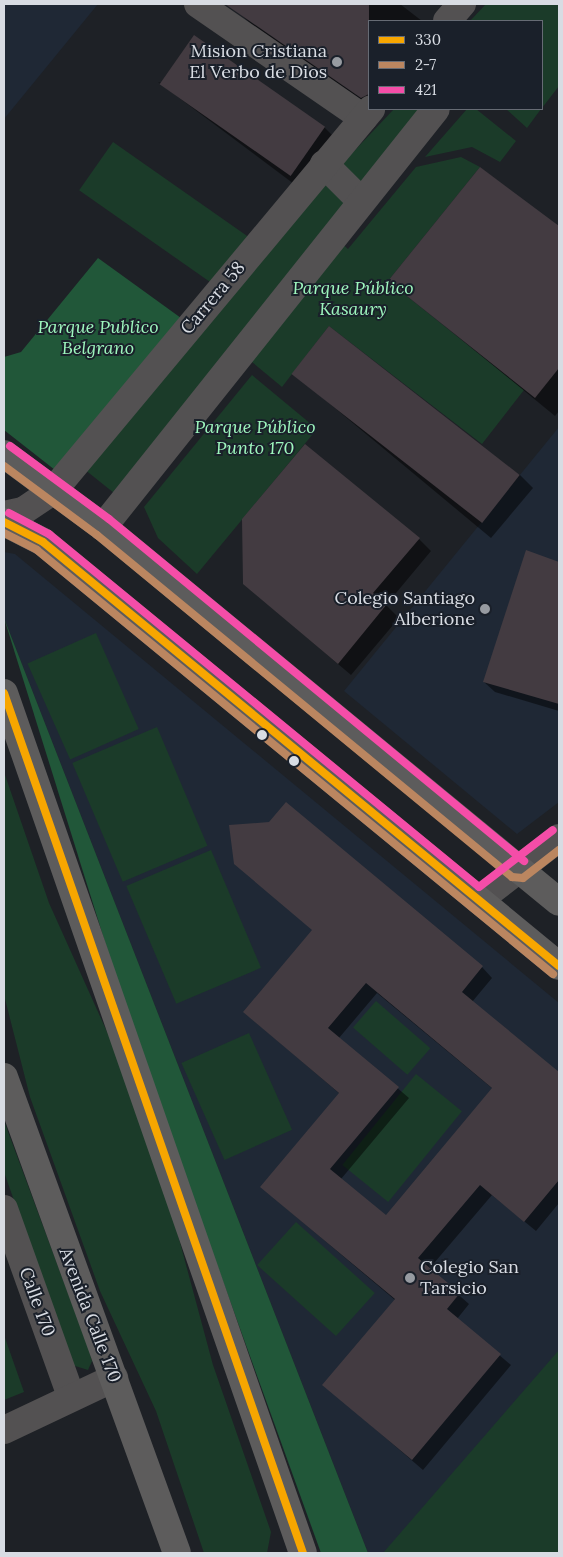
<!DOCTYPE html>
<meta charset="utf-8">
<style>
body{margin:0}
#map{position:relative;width:563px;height:1557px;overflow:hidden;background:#1e2126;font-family:Lora,serif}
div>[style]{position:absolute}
.built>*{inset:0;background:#1f2835}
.green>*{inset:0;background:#1b3b29;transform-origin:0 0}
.forest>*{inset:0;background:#215739}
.shadow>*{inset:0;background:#0007}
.building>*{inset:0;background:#433b41;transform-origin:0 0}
.minor>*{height:28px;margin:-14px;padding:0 14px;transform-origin:14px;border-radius:14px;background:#535152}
.major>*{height:28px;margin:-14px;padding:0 14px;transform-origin:14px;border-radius:14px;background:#5d5c5c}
.bus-1>*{height:8px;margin:-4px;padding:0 4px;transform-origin:4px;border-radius:4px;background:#f7a600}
.bus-2>*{height:8px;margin:-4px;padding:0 4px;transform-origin:4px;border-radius:4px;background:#bb8660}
.bus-3>*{height:8px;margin:-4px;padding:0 4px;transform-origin:4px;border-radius:4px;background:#f54da8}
.dots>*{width:14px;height:14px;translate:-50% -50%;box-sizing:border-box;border:2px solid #1a202a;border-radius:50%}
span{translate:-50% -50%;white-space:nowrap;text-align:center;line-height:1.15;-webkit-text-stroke:4px #1a202a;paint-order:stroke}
.poi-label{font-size:18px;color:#d8dce3}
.right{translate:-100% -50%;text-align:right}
.left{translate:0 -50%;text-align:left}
.park-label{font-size:18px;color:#9ef7be;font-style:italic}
.street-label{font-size:18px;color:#d8dce3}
.frame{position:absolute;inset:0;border:5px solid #d8dce3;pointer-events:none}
.legend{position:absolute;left:368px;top:20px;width:175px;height:90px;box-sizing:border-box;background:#1a202a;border:1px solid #666b74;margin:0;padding:6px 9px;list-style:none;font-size:15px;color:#d8dce3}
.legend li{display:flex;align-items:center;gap:10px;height:25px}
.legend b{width:25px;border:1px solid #666b74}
</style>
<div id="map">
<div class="built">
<i style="clip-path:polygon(4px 4px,98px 4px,4px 119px)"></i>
<i style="clip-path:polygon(559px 427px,559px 802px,517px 834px,344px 691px)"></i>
<i style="clip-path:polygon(4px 552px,15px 554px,559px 1003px,559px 1553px,368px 1553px,4px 618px)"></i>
</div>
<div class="green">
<i style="clip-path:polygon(486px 4px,559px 4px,559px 86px,542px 108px,542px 21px,470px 21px)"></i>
<i style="clip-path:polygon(394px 109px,426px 109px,360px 183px,339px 167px)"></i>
<i style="clip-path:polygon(467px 109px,476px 109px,516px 141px,500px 162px,472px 147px,425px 157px)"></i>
<i style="clip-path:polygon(506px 109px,541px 109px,527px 128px)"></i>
<i style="left:113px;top:142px;width:169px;height:59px;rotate:35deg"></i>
<i style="clip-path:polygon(461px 157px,480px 167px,388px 281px,524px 390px,482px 444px,329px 326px,282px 387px,246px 357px,333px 236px,348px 249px,416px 167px)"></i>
<i style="clip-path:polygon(325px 181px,349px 202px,119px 497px,84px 469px)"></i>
<i style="clip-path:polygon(252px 375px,317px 429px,197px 574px,158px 538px,144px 507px)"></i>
<i style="left:96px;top:633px;width:105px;height:75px;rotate:66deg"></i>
<i style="left:157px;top:727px;width:129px;height:92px;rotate:67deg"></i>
<i style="clip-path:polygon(4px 772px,49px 903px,112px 1043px,175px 1224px,213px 1365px,271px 1532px,267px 1553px,204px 1553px,156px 1411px,100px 1291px,30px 1097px,4px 995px)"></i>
<i style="left:211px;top:850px;width:128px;height:92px;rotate:67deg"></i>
<i style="left:376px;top:1001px;width:72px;height:35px;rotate:41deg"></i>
<i style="left:249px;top:1033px;width:106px;height:74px;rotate:66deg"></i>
<i style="left:416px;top:1074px;width:59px;height:117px;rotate:39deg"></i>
<i style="clip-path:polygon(4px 1121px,88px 1347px,92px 1361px,88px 1370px,72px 1365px,4px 1172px)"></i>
<i style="left:296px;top:1222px;width:106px;height:58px;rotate:42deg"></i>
<i style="clip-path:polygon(4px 1335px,24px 1392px,4px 1400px)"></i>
<i style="clip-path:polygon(559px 1350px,559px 1553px,383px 1553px)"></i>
</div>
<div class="forest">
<i style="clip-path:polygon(98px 258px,181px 318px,55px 470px,4px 430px,4px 357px,21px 352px)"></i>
<i style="clip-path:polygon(4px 618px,368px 1553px,321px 1553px,133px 1032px)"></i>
</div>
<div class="shadow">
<i style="clip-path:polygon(247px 4px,400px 4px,422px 21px,369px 21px,369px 105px,250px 23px,239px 12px)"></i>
<i style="clip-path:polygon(158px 82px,324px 127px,337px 140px,298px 187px)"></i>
<i style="clip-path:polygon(480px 169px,559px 228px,559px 411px,555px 416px,390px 281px)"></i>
<i style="clip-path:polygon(294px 374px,520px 475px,533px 488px,491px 538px)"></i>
<i style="clip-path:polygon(419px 539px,431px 551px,386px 605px,399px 618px,351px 675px,244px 584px)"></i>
<i style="clip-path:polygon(527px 552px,559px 563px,559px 711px,495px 692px,484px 682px)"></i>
<i style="clip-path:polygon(evenodd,313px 931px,482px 967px,492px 978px,472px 1002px,559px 1074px,559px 1203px,536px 1231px,492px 1195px,429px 1269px,469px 1304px,457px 1319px,511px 1365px,423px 1470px,324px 1385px,395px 1300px,273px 1197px,340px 1094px,244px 1012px,313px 931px,377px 993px,493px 1089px,386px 1217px,341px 1179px,409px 1098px,339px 1038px,377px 993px)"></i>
</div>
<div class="building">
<i style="clip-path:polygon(225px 4px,369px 4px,369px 94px,361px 98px)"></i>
<i style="left:194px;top:35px;width:160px;height:60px;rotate:35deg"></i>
<i style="clip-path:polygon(480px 167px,559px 226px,559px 368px,535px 398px,388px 281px)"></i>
<i style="left:329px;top:326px;width:242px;height:61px;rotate:38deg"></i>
<i style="clip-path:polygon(305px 444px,420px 538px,373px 593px,387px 604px,338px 664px,243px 584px,242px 519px)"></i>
<i style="clip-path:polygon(526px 550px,559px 562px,559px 704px,483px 682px)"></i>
<i style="clip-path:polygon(evenodd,286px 802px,483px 966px,462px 992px,559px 1072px,559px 1180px,524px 1222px,480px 1185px,418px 1258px,460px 1293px,447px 1309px,501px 1354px,412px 1460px,322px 1385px,395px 1299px,260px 1187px,339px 1093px,243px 1012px,312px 930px,234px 864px,229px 825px,269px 822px,286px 802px,366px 983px,492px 1088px,386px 1215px,330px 1169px,399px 1087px,328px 1028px,366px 983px)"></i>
</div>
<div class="minor">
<i style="left:198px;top:4px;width:201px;rotate:34.6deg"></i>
<i style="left:447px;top:21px;width:23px;rotate:-49deg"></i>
<i style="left:324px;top:164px;width:52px;rotate:45deg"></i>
<i style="left:4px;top:515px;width:19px;rotate:-12deg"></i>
<i style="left:23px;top:511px;width:36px;rotate:-34deg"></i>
<i style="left:53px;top:491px;width:497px;rotate:-50.2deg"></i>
<i style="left:103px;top:527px;width:534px;rotate:-51.46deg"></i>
<i style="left:479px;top:900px;width:101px;rotate:-37.8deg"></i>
<i style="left:4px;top:1209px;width:199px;rotate:70.3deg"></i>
<i style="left:4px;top:1430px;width:122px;rotate:-25.3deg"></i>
</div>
<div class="major">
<i style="left:4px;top:454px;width:123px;rotate:36.4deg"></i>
<i style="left:103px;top:527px;width:590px;rotate:39.43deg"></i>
<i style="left:4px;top:522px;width:44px;rotate:27.1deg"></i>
<i style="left:43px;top:542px;width:668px;rotate:39.41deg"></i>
<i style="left:4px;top:693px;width:910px;rotate:70.83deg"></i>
<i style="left:4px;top:1077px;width:506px;rotate:70.03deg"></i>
</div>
<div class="bus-1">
<i style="left:4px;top:522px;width:44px;rotate:27.1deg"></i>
<i style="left:43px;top:542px;width:668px;rotate:39.41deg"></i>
<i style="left:4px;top:693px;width:910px;rotate:70.83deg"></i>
</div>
<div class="bus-2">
<i style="left:4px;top:466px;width:116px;rotate:36.6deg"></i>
<i style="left:97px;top:535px;width:538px;rotate:39.49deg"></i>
<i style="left:512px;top:877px;width:11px;rotate:5deg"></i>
<i style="left:523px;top:878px;width:46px;rotate:-37.9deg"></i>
<i style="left:4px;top:533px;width:37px;rotate:27deg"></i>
<i style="left:37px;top:550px;width:668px;rotate:39.41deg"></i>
</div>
<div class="bus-3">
<i style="left:10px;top:446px;width:123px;rotate:36.4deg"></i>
<i style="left:109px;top:519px;width:538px;rotate:39.49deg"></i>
<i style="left:9px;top:513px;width:45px;rotate:27.7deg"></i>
<i style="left:49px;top:534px;width:556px;rotate:39.38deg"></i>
<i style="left:479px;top:887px;width:93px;rotate:-37.6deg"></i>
</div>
<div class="dots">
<i style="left:337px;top:62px;background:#979ba1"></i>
<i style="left:485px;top:609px;background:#979ba1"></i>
<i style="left:262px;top:735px;background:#d8dce3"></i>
<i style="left:294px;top:761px;background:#d8dce3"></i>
<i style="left:410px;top:1278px;background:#979ba1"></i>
</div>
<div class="poi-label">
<span class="right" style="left:327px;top:62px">Mision Cristiana<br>El Verbo de Dios</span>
<span class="right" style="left:475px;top:609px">Colegio Santiago<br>Alberione</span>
<span class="left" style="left:420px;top:1278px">Colegio San<br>Tarsicio</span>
</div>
<div class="park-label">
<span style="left:353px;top:299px">Parque Público<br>Kasaury</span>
<span style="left:98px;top:338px">Parque Publico<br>Belgrano</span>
<span style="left:255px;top:438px">Parque Público<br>Punto 170</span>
</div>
<div class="street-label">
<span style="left:213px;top:298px;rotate:-50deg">Carrera 58</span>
<span style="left:37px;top:1302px;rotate:70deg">Calle 170</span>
<span style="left:90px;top:1315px;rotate:69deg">Avenida Calle 170</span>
</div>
<div class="frame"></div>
<ul class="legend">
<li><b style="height:6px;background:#f7a600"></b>330</li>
<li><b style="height:6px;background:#bb8660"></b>2-7</li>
<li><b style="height:6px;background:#f54da8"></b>421</li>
</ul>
</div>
